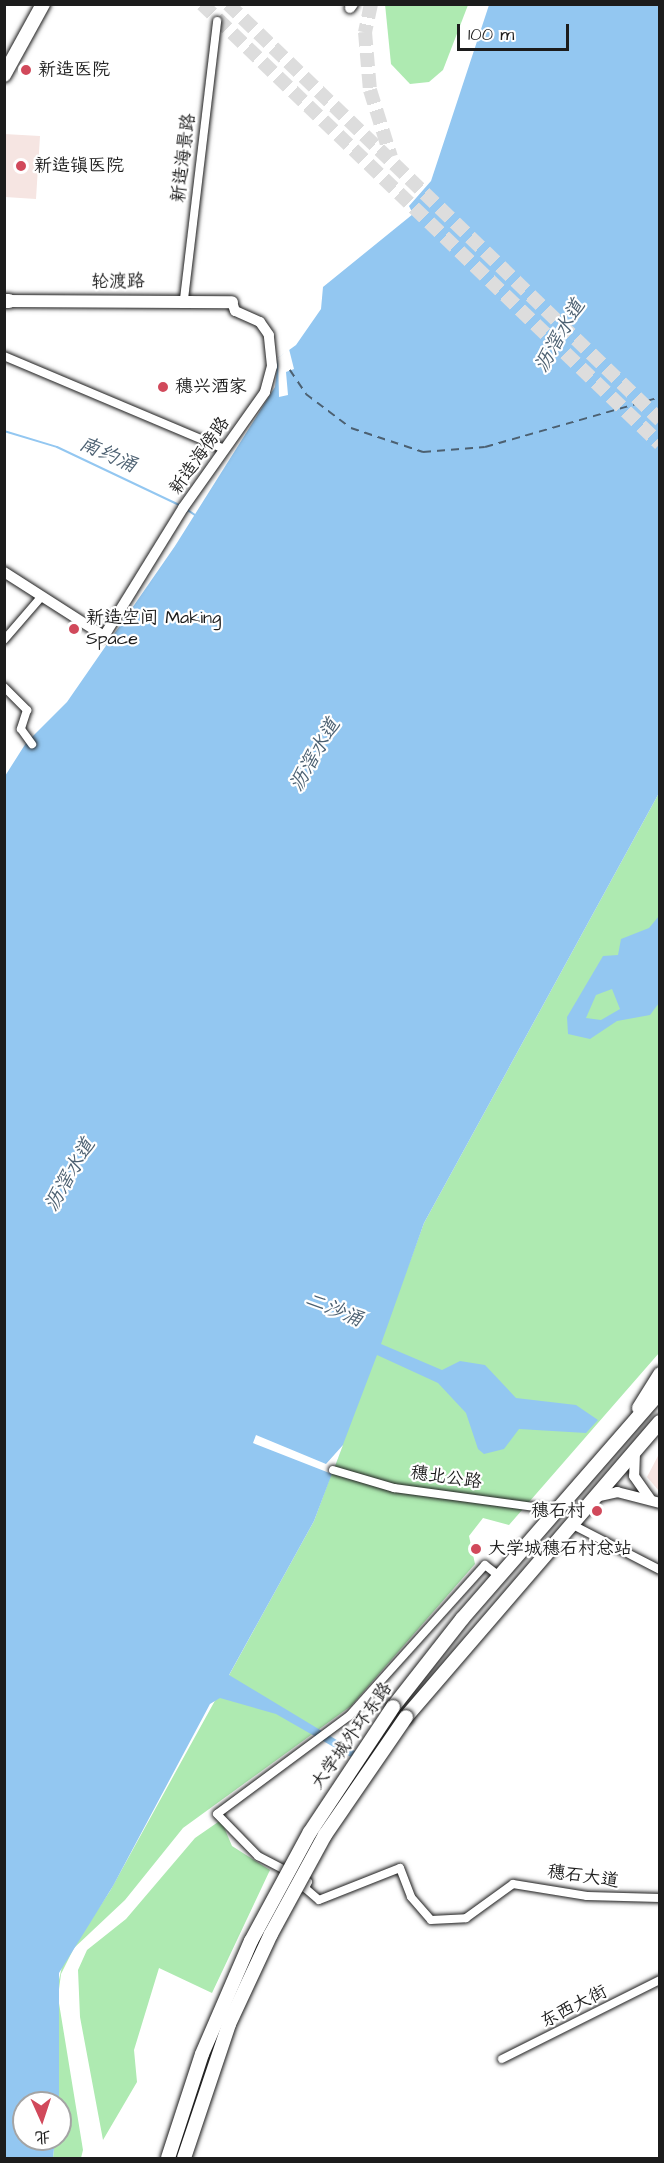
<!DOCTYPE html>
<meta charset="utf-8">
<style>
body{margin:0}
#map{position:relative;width:664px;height:2163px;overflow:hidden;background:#fff;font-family:"Architects Daughter","LXGW WenKai TC",sans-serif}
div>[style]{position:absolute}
.built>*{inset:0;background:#f6e5e2}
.green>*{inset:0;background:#aeeab1}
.water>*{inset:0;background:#93c7f1}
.pier>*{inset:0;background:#fff}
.stream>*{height:2px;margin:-1px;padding:0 1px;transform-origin:1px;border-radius:1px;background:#93c7f1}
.ferry>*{height:1.5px;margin-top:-0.75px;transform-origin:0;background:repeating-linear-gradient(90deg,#4c6071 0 8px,transparent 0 14px)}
.primary-tunnel>*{height:14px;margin-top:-7px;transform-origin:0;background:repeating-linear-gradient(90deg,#ddd 0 14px,transparent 0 21px)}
.roads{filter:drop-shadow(0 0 2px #1c1c1c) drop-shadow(0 0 2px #1c1c1c)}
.minor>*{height:8px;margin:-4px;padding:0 4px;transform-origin:4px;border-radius:4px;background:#fff}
.tertiary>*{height:10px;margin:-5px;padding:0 5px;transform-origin:5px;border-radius:5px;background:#fff}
.secondary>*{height:12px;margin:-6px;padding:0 6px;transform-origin:6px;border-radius:6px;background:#fff}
.primary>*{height:14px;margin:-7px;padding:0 7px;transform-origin:7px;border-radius:7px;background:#fff}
.bridges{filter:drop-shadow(0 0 2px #1c1c1c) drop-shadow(0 0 2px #1c1c1c)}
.primary-bridge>*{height:14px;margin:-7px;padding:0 7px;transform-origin:7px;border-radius:7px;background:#fff}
.dots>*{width:16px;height:16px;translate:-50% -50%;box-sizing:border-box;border:3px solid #fff;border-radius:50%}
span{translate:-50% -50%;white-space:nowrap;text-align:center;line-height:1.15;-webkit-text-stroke:4.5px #fff;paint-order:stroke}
.poi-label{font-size:18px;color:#1c1c1c}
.left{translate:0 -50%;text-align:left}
.right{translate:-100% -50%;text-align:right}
.street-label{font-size:18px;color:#1c1c1c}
.water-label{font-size:20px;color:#4c6071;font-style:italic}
.frame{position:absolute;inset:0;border:6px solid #1c1c1c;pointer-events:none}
.north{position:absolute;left:12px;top:2091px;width:60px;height:60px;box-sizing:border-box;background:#fff;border:2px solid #a4a4a4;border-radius:50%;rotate:177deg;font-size:16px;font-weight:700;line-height:24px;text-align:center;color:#1c1c1c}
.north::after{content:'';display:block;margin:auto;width:21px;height:27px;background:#d1495b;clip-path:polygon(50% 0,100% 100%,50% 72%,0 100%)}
.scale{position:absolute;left:457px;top:24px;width:112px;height:27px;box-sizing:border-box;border:3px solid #1c1c1c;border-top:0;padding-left:8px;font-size:18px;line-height:21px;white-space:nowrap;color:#1c1c1c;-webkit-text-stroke:4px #fff;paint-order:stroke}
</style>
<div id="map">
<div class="built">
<i style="clip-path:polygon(4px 134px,40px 136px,36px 199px,5px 197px)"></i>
<i style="clip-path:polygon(659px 1454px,659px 1491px,647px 1477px)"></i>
</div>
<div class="green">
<i style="clip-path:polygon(385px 4px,468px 5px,443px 70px,429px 82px,410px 84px,391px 64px)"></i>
<i style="clip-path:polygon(659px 793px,659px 1353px,509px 1525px,483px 1518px,469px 1536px,475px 1564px,351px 1706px,183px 1828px,125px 1900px,74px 1948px,61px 1974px,58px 1997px,83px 2150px,81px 2158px,53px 2158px,55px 2139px,60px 2139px,56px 1993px,63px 1962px,110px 1891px,314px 1521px,424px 1223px)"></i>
<i style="clip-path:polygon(221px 1820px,232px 1846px,270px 1870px,212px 1993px,159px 1968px,134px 2050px,137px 2082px,103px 2140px,80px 2017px,78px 1970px,87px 1950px,126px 1919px,195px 1838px)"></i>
</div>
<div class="water">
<i style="clip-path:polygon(489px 5px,659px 5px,659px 793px,424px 1223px,381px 1344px,442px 1370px,460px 1361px,485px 1365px,516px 1398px,576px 1405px,598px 1420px,586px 1433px,519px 1429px,504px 1449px,484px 1454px,478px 1449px,466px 1413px,438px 1383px,377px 1355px,314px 1521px,229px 1675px,355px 1751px,351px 1757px,276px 1714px,220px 1698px,210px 1704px,113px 1886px,59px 1973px,59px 2103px,24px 2103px,24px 2139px,55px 2139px,53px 2158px,5px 2158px,5px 776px,26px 743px,67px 702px,175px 546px,275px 387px,278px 358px,296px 345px,321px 309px,323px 287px,413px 214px,409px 206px,431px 181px)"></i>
<i style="clip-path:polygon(evenodd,659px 916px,659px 1003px,650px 1015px,617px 1021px,590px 1039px,568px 1034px,567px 1017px,603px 956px,618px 955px,621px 939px,649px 928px,659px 916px,612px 989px,620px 1009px,601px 1020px,586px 1018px,596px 995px,612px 989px)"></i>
</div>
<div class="pier">
<i style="clip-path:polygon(289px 349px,294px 369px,286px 372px,288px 395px,279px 397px,278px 358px)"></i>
<i style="clip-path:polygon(256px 1435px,326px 1464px,343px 1445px,332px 1474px,253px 1443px)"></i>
</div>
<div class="stream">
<i style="left:4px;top:431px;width:55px;rotate:16.8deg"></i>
<i style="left:57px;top:447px;width:137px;rotate:25.4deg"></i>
<i style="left:186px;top:509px;width:11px;rotate:34deg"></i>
</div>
<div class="ferry">
<i style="left:290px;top:370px;width:29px;rotate:56deg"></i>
<i style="left:306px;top:394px;width:56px;rotate:37.1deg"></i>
<i style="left:351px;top:428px;width:76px;rotate:18.4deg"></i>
<i style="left:423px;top:452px;width:62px;rotate:-4.6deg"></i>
<i style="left:485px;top:447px;width:182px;rotate:-15.9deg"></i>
</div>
<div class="primary-tunnel">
<i style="left:202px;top:4px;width:635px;rotate:43.85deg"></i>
<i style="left:228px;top:4px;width:600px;rotate:43.92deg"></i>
<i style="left:371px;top:4px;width:29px;rotate:102deg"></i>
<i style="left:365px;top:32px;width:58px;rotate:85.1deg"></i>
<i style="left:370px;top:90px;width:70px;rotate:72.6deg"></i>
</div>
<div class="roads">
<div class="minor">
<i style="left:184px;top:299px;width:280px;rotate:-83.2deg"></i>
<i style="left:4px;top:356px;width:239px;rotate:22.9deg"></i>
<i style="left:4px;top:640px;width:58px;rotate:-49.2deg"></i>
<i style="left:4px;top:687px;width:33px;rotate:45deg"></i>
<i style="left:27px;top:710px;width:20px;rotate:108deg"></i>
<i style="left:21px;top:729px;width:19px;rotate:54deg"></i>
<i style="left:333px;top:1470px;width:64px;rotate:16.4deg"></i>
<i style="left:394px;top:1488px;width:163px;rotate:7.7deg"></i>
<i style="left:571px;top:1524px;width:100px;rotate:27.3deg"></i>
<i style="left:499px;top:1576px;width:18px;rotate:-142deg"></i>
<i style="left:485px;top:1565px;width:203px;rotate:132deg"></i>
<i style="left:349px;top:1716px;width:164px;rotate:143.4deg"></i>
<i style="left:217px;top:1814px;width:59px;rotate:45.7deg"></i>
<i style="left:258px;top:1856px;width:56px;rotate:27.5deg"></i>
<i style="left:308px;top:1882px;width:7px;rotate:117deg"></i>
<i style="left:305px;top:1888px;width:18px;rotate:41deg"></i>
<i style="left:319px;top:1900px;width:87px;rotate:-21.6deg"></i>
<i style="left:400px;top:1868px;width:31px;rotate:69deg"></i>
<i style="left:411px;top:1897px;width:30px;rotate:49deg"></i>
<i style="left:431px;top:1920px;width:35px;rotate:-3deg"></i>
<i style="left:466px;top:1918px;width:58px;rotate:-35.9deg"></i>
<i style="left:513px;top:1884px;width:75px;rotate:9.2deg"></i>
<i style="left:587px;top:1896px;width:73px;rotate:1.6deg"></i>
<i style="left:502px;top:2059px;width:177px;rotate:-26.6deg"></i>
</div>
<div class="tertiary">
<i style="left:350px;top:8px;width:5px;rotate:-53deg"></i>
<i style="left:4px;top:572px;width:119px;rotate:32.6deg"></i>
<i style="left:104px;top:636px;width:150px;rotate:-58.3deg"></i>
<i style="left:183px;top:508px;width:142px;rotate:-54.7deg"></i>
<i style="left:265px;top:392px;width:27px;rotate:-75deg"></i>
<i style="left:272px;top:366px;width:31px;rotate:-96deg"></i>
<i style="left:269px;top:335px;width:16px;rotate:-125deg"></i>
<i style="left:260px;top:322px;width:27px;rotate:-156deg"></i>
<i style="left:235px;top:311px;width:9px;rotate:-108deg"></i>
<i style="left:635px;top:1452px;width:24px;rotate:92deg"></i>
<i style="left:634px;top:1476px;width:28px;rotate:55deg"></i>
<i style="left:596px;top:1497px;width:22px;rotate:-13deg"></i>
<i style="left:617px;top:1492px;width:44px;rotate:14.3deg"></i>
</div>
<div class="secondary">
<i style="left:4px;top:301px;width:228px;rotate:0.3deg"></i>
</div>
<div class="primary">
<i style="left:4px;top:75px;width:81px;rotate:-61.2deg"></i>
<i style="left:4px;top:301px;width:5px"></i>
<i style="left:639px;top:1408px;width:40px;rotate:-58deg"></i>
<i style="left:393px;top:1707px;width:112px;rotate:-51.9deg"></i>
<i style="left:462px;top:1619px;width:301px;rotate:-48.9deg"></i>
<i style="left:406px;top:1717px;width:389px;rotate:-49.3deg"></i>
</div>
</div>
<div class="bridges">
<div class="primary-bridge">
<i style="left:168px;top:2158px;width:109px;rotate:-71.9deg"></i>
<i style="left:202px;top:2054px;width:123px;rotate:-66.6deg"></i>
<i style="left:251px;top:1941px;width:124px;rotate:-61.6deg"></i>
<i style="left:310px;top:1832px;width:150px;rotate:-56.4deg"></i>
<i style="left:184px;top:2158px;width:141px;rotate:-71.4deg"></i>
<i style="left:229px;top:2024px;width:99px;rotate:-65deg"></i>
<i style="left:271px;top:1934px;width:113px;rotate:-61.4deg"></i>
<i style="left:325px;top:1835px;width:143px;rotate:-55.5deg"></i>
</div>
</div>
<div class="dots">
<i style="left:26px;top:70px;background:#d1495b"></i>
<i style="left:21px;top:166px;background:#d1495b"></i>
<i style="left:163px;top:387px;background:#d1495b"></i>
<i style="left:74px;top:629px;background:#d1495b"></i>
<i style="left:597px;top:1511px;background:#d1495b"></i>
<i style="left:476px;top:1549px;background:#d1495b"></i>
</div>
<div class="poi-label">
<span class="left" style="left:38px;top:70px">新造医院</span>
<span class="left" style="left:34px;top:166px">新造镇医院</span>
<span class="left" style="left:175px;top:387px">穗兴酒家</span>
<span class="left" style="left:86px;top:629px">新造空间 Making<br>Space</span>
<span class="right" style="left:585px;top:1511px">穗石村</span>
<span class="left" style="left:488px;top:1549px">大学城穗石村总站</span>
</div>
<div class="street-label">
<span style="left:184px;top:158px;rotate:-83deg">新造海景路</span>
<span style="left:118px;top:282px;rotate:-1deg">轮渡路</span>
<span style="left:200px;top:456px;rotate:-55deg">新造海傍路</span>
<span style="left:446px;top:1478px;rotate:8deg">穗北公路</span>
<span style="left:352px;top:1736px;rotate:-55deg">大学城外环东路</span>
<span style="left:583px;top:1877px;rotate:8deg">穗石大道</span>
<span style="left:574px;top:2007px;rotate:-27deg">东西大街</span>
</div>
<div class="water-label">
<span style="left:560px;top:336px;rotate:-60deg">沥滘水道</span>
<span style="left:108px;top:455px;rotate:24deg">南约涌</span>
<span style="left:315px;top:755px;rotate:-60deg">沥滘水道</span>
<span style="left:70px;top:1175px;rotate:-60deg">沥滘水道</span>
<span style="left:334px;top:1310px;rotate:22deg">二沙涌</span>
</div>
<div class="frame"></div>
<div class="north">北</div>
<div class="scale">100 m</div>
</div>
